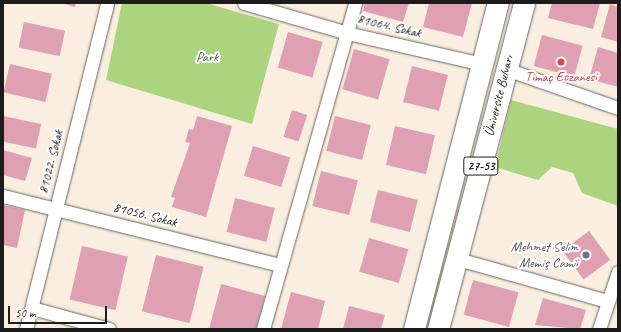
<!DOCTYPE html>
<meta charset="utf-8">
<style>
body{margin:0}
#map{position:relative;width:621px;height:332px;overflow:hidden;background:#f9eedf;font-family:Caveat,sans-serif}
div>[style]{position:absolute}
.green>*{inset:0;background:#acd47e}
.building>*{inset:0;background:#dfa0b4;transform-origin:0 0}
.roads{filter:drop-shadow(0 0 1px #696660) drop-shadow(0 0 1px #696660)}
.street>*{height:13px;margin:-6.5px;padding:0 6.5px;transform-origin:6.5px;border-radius:6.5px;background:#fff}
.primary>*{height:21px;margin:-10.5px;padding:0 10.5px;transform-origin:10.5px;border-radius:10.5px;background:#fff}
.dots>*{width:11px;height:11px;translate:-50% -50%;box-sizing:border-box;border:2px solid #fff;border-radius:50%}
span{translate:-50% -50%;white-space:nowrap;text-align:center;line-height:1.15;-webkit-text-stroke:4px #fff;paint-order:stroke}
.shield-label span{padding:1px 3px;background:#fff;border:1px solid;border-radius:3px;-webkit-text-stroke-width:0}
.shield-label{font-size:13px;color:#1c1c1c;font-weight:700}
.street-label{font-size:14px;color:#1c1c1c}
.park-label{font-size:14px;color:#4e5c3e}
.health-label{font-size:14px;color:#be3a42}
.worship-label{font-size:14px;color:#5b616d}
.right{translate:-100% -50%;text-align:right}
.frame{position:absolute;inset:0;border:4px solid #1c1c1c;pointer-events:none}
.scale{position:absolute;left:8px;top:306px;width:99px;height:18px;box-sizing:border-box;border:2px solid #1c1c1c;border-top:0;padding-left:5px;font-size:12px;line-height:14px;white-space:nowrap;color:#1c1c1c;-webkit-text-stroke:3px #fff;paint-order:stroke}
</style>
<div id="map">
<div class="green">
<i style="clip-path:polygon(122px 3px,206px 3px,279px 24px,252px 124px,106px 80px)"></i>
<i style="clip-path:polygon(511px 100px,618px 129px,618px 206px,582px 193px,573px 173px,552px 167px,538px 180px,495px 167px)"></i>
</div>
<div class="building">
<i style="clip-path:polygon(61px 3px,76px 3px,75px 7px)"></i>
<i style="clip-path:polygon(365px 3px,409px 3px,403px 22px,363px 11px)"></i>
<i style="clip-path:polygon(429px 3px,472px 3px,463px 37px,423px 27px)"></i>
<i style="clip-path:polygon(552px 3px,600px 3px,593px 29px,548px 18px)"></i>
<i style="clip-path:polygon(610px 4px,618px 7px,618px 42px,601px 37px)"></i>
<i style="left:24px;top:22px;width:42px;height:26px;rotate:12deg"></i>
<i style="left:288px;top:32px;width:36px;height:37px;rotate:16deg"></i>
<i style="left:542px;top:35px;width:42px;height:32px;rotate:15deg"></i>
<i style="clip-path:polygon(598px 47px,618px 53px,618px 87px,589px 79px)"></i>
<i style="left:354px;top:49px;width:37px;height:42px;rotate:16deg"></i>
<i style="left:10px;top:64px;width:43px;height:29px;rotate:13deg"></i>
<i style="left:412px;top:66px;width:37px;height:37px;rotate:14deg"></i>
<i style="left:292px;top:110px;width:16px;height:28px;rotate:18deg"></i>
<i style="left:3px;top:116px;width:39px;height:25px;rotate:12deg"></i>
<i style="clip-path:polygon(197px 116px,232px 126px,206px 217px,172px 207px,175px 198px,171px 197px,190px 143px,185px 142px,189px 129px,193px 130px)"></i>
<i style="left:335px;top:116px;width:37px;height:36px;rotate:14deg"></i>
<i style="left:395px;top:126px;width:41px;height:40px;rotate:13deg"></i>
<i style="left:253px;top:146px;width:39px;height:31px;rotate:17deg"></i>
<i style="clip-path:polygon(3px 150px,32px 158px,25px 181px,3px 175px)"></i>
<i style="left:321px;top:171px;width:38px;height:36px;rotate:14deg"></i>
<i style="left:378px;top:190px;width:41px;height:33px;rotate:14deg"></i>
<i style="left:235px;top:198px;width:41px;height:35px;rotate:14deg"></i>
<i style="clip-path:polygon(3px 205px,25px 210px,17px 248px,3px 245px)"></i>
<i style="left:589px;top:231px;width:36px;height:33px;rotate:54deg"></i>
<i style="left:369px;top:238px;width:41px;height:35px;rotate:16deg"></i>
<i style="left:82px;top:246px;width:47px;height:55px;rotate:13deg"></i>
<i style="left:156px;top:255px;width:49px;height:58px;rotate:14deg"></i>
<i style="left:473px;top:280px;width:47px;height:36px;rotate:15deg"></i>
<i style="clip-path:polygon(221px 284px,265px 296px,256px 329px,209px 329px)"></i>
<i style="clip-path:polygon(291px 292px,325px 301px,318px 329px,281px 329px)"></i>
<i style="clip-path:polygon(543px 298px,586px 310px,580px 329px,535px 325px)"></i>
<i style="clip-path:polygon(349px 306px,385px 315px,381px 329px,343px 329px)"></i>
</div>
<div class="roads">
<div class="street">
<i style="left:244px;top:3px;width:107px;rotate:16.2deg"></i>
<i style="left:347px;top:33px;width:139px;rotate:12.9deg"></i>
<i style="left:506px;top:69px;width:119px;rotate:19.2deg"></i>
<i style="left:3px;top:196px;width:284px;rotate:14deg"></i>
<i style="left:458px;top:259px;width:155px;rotate:15.7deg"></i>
<i style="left:32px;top:308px;width:80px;rotate:15.3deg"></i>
<i style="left:26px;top:329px;width:336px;rotate:-76deg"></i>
<i style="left:263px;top:329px;width:339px;rotate:-74.2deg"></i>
<i style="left:599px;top:329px;width:60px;rotate:-71.6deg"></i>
</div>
<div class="primary">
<i style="left:414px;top:329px;width:337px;rotate:-75.6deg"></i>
<i style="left:438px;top:329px;width:337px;rotate:-75.2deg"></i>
</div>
</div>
<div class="dots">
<i style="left:561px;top:62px;background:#e0444e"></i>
<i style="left:586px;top:255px;background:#6b7280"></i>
</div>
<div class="shield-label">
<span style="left:481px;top:166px">27-53</span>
</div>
<div class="street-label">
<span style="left:389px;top:26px;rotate:13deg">81064. Sokak</span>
<span style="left:499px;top:96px;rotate:-76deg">Üniversite Bulvarı</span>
<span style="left:51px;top:162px;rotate:-76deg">81022. Sokak</span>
<span style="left:145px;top:215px;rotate:14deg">81056. Sokak</span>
</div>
<div class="park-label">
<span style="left:207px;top:57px">Park</span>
</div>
<div class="health-label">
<span style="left:561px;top:77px">Timaç Eczanesi</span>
</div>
<div class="worship-label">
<span class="right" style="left:578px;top:255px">Mehmet Selim<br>Memiş Camii</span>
</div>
<div class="frame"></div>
<div class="scale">50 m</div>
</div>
